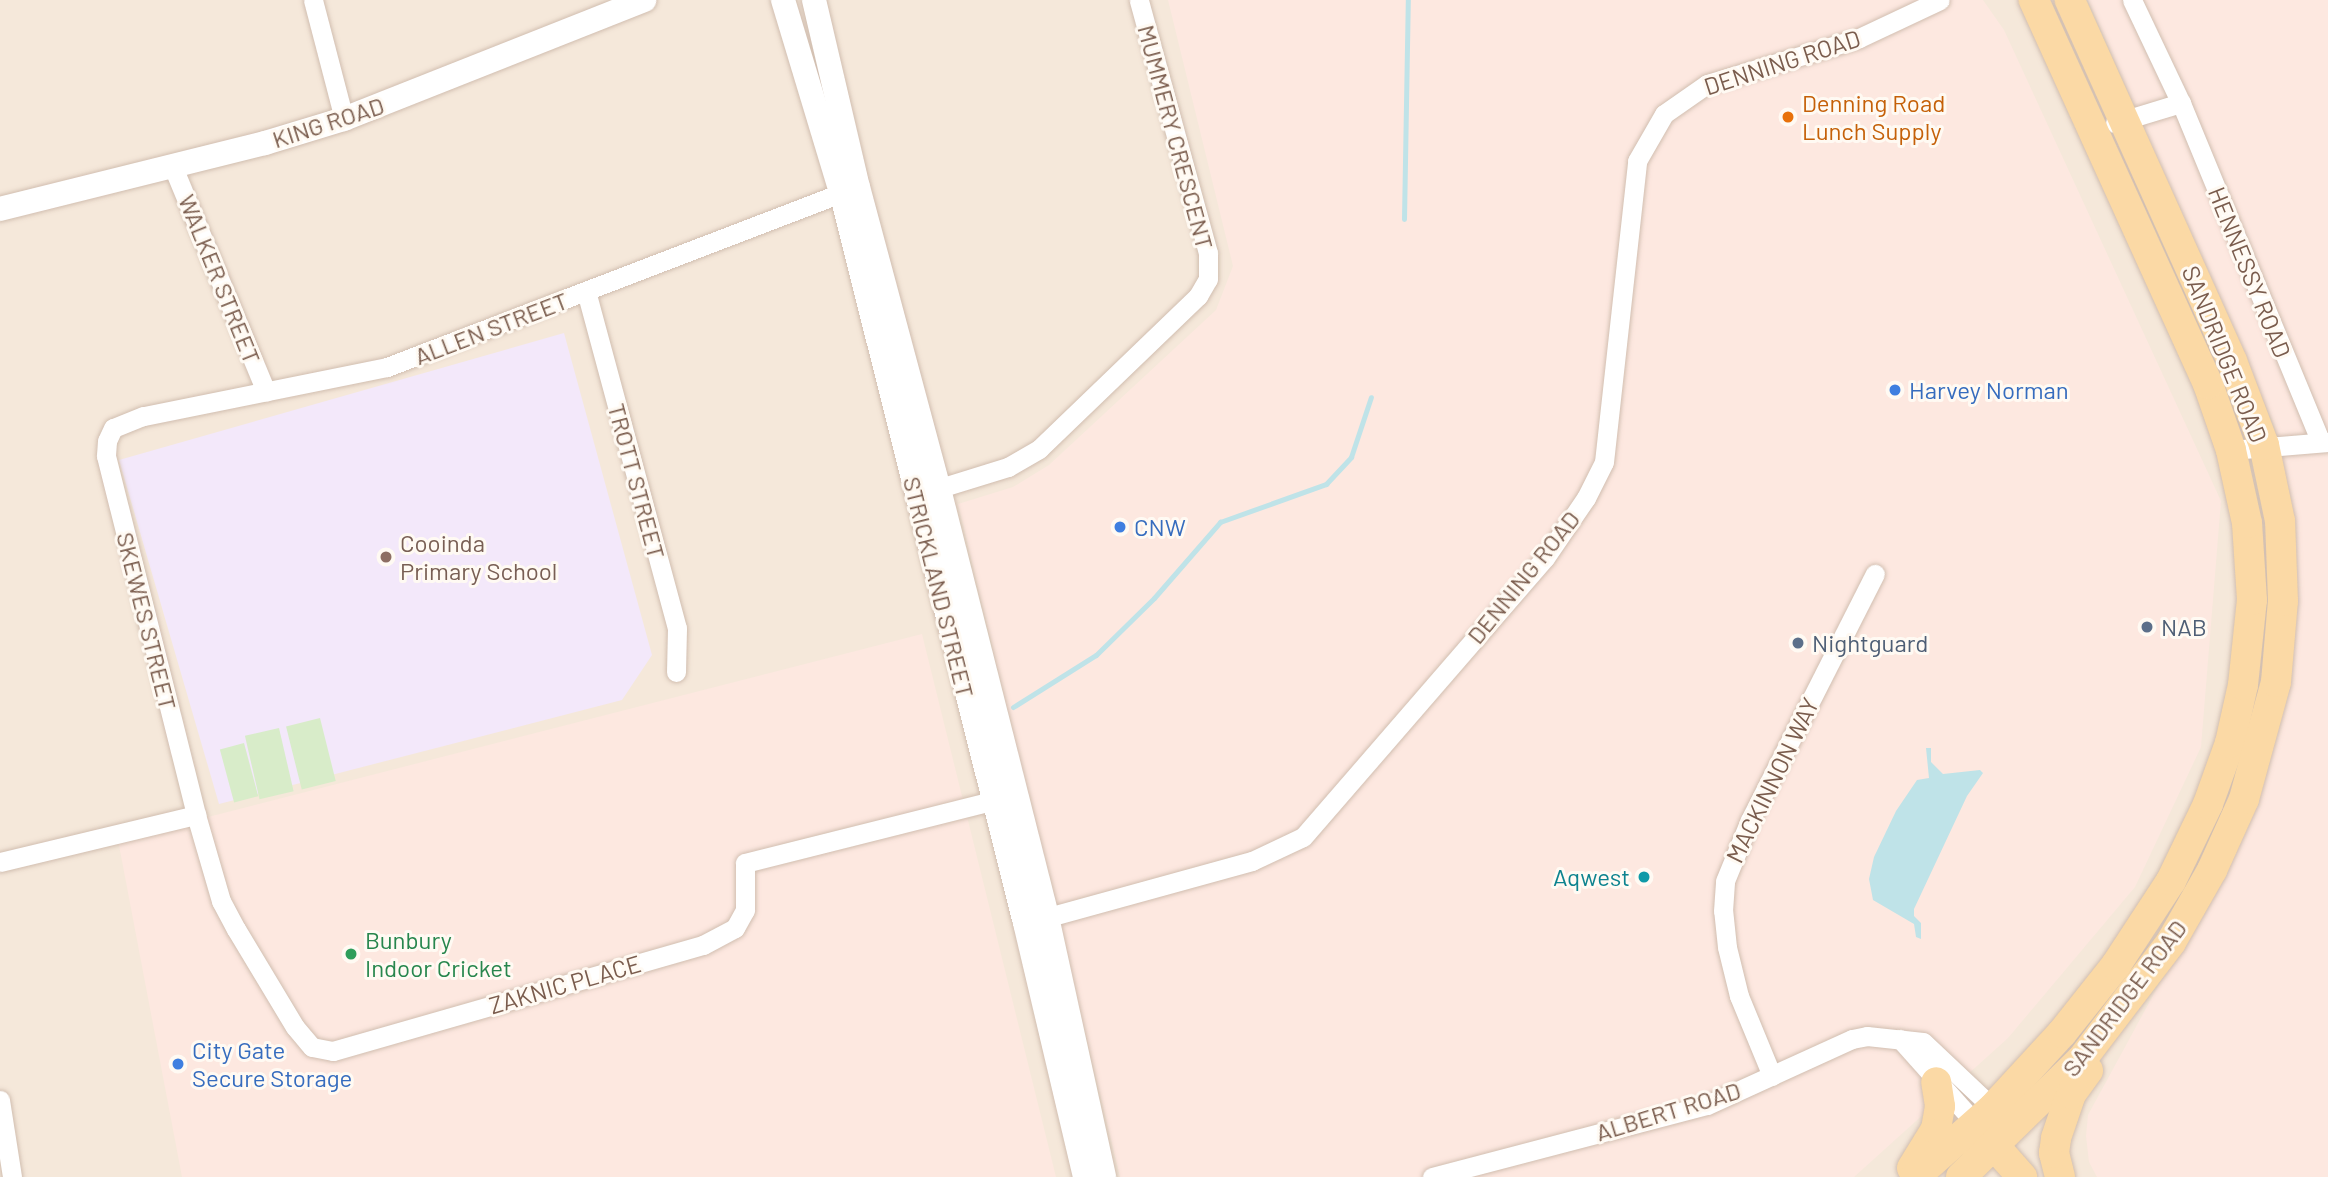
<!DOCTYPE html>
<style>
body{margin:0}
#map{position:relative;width:2328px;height:1177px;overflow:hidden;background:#fdf6ec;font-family:Barlow,sans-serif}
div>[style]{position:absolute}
.residential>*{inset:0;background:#f5e8da;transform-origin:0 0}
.commercial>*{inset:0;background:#fde8e0}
.education>*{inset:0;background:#f3e8fa}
.green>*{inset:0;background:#d8ecc9;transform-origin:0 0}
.water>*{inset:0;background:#bfe3e8}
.stream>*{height:5px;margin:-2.5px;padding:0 2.5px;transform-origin:2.5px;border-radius:2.5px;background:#bfe3e8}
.roads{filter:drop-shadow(0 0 2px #d1beb0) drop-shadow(0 0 2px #d1beb0)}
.minor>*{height:19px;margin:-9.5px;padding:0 9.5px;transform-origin:9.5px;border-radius:9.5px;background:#fff}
.tertiary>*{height:24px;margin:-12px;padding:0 12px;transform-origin:12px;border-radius:12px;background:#fff}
.primary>*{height:30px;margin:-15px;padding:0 15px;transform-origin:15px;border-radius:15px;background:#fbd9a5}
.dots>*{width:19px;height:19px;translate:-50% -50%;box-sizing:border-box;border:4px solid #fffaf3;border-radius:50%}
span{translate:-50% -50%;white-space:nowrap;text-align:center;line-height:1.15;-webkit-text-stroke:6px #fffaf3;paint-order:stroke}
.street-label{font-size:24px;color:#7a5c4d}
.food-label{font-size:24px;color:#c56008}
.left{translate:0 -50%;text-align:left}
.shop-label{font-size:24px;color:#366cbe}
.education-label{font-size:24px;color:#785e54}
.service-label{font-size:24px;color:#4e5e75}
.culture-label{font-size:24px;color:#0d838f}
.right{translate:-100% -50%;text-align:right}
.leisure-label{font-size:24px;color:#27864d}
</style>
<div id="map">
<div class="residential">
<i style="left:0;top:0;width:2328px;height:1177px"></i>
</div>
<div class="commercial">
<i style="clip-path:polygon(1168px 0,1983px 0,2004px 30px,2221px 501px,2201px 747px,2135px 887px,2008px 1038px,1854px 1177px,1120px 1177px,958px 504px,1013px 487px,1049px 465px,1216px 310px,1233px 266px)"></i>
<i style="clip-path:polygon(2088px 0,2328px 0,2328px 1177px,2097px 1177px,2089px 1162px,2086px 1136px,2088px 1115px,2242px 832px,2291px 522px,2275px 427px)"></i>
<i style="clip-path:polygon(922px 634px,1056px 1177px,182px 1177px,118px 840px)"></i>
</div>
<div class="education">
<i style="clip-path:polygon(564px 333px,652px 655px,622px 700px,219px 804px,119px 460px)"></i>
</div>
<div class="green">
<i style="left:320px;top:718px;width:65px;height:35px;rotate:76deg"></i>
<i style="left:279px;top:728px;width:65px;height:35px;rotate:77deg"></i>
<i style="left:244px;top:743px;width:55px;height:25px;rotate:75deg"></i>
</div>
<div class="water">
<i style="clip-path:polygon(1926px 748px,1931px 748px,1931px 762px,1943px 774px,1980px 770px,1983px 773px,1967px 796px,1914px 909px,1914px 916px,1921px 923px,1921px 939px,1916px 937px,1914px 924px,1873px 900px,1869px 879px,1874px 857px,1896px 811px,1917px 780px,1929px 778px)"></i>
</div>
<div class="stream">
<i style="left:1404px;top:219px;width:219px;rotate:-89deg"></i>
<i style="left:1013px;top:707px;width:98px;rotate:-32.1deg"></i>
<i style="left:1096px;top:655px;width:81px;rotate:-44.5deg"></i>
<i style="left:1154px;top:598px;width:101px;rotate:-49deg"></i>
<i style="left:1220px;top:522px;width:113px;rotate:-19.7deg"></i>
<i style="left:1326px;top:484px;width:37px;rotate:-47deg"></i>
<i style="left:1351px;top:457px;width:63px;rotate:-71.6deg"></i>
</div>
<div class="roads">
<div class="minor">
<i style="left:313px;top:0;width:123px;rotate:75.4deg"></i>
<i style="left:2132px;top:0;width:114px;rotate:64.6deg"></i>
<i style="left:2181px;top:103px;width:365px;rotate:67.6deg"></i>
<i style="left:2115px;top:123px;width:69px;rotate:-16.9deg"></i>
<i style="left:173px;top:167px;width:243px;rotate:67.5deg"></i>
<i style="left:854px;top:188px;width:500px;rotate:159.03deg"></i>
<i style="left:387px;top:367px;width:249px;rotate:168.6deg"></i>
<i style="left:143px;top:416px;width:32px;rotate:158deg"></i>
<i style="left:113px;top:428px;width:14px;rotate:115deg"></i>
<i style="left:107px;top:441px;width:15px;rotate:94deg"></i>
<i style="left:106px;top:456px;width:370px;rotate:75.9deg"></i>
<i style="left:196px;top:815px;width:90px;rotate:73.8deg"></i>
<i style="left:221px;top:901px;width:32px;rotate:62deg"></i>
<i style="left:236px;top:929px;width:114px;rotate:59deg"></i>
<i style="left:295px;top:1027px;width:26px;rotate:50deg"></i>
<i style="left:312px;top:1047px;width:21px;rotate:11deg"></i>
<i style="left:333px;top:1051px;width:385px;rotate:-16deg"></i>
<i style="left:703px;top:945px;width:36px;rotate:-28deg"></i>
<i style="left:735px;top:928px;width:21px;rotate:-61deg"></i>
<i style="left:745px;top:910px;width:47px;rotate:-90deg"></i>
<i style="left:745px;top:863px;width:270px;rotate:-14.1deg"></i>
<i style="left:586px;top:291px;width:349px;rotate:74.9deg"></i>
<i style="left:677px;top:628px;width:44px;rotate:91.3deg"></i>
<i style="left:2231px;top:450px;width:97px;rotate:-4.7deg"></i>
<i style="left:927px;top:492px;width:85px;rotate:-17.2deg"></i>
<i style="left:1008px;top:467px;width:36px;rotate:-30deg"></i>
<i style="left:1039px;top:449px;width:221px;rotate:-43.9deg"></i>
<i style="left:1198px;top:296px;width:20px;rotate:-60deg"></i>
<i style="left:1208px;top:279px;width:26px;rotate:-90deg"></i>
<i style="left:1208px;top:253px;width:262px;rotate:-105.3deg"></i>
<i style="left:0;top:862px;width:202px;rotate:-13.5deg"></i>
<i style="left:1034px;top:921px;width:226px;rotate:-15.4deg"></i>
<i style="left:1252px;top:861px;width:56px;rotate:-25.2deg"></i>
<i style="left:1303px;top:837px;width:369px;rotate:-49.1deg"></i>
<i style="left:1545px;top:558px;width:73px;rotate:-55.7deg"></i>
<i style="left:1586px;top:498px;width:40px;rotate:-63.4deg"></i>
<i style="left:1604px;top:462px;width:303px;rotate:-83.7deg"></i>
<i style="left:1637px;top:161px;width:54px;rotate:-60.1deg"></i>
<i style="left:1664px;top:114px;width:52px;rotate:-34.9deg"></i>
<i style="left:1707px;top:84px;width:159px;rotate:-16.8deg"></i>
<i style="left:1859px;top:38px;width:89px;rotate:-25.1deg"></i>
<i style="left:1900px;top:1039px;width:114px;rotate:48.2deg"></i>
<i style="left:1772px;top:1076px;width:87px;rotate:-112.4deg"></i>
<i style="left:1739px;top:996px;width:50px;rotate:-103.8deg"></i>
<i style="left:1727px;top:947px;width:36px;rotate:-96deg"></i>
<i style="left:1723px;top:911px;width:30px;rotate:-86deg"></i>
<i style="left:1725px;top:881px;width:66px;rotate:-67.7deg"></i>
<i style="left:1750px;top:820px;width:276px;rotate:-63.1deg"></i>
<i style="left:0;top:1100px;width:78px;rotate:81.1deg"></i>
<i style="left:1432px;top:1177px;width:284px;rotate:-14.7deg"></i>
<i style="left:1707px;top:1105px;width:159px;rotate:-24.5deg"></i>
<i style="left:1852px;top:1039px;width:15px;rotate:-11deg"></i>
<i style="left:1867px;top:1036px;width:56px;rotate:6.1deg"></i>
<i style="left:1923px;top:1042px;width:96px;rotate:43.3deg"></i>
</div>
<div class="tertiary">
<i style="left:783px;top:0;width:201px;rotate:73.2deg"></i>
<i style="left:841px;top:192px;width:754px;rotate:75.87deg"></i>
<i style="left:1025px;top:923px;width:261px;rotate:76.7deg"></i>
<i style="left:814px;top:0;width:192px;rotate:76.8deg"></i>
<i style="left:858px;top:187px;width:313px;rotate:75deg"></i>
<i style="left:939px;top:489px;width:441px;rotate:75.8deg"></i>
<i style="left:1047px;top:917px;width:266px;rotate:77.6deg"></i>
<i style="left:0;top:209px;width:273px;rotate:-14deg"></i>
<i style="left:265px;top:143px;width:83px;rotate:-16.9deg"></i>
<i style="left:344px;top:119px;width:323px;rotate:-21.6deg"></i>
</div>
<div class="primary">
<i style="left:1983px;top:1133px;width:59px;rotate:48.4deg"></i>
<i style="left:1912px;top:1168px;width:46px;rotate:-58.4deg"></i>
<i style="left:1936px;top:1129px;width:23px;rotate:-80deg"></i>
<i style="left:1940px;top:1106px;width:24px;rotate:-99deg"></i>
<i style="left:1915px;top:1177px;width:104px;rotate:-41.5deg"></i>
<i style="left:1993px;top:1108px;width:102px;rotate:-47.4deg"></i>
<i style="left:2062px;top:1033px;width:87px;rotate:-51.5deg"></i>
<i style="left:2116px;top:965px;width:100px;rotate:-56.8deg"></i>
<i style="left:2171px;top:881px;width:85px;rotate:-64.3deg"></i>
<i style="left:2208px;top:804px;width:65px;rotate:-70.2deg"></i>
<i style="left:2230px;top:743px;width:59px;rotate:-77.4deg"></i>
<i style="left:2243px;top:685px;width:85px;rotate:-84deg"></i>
<i style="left:2252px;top:600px;width:77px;rotate:-93.7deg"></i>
<i style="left:2247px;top:523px;width:75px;rotate:-102.4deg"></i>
<i style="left:2231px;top:450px;width:70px;rotate:-109.2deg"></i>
<i style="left:2208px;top:384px;width:422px;rotate:-114.4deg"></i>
<i style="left:1961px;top:1177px;width:169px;rotate:-44.3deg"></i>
<i style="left:2082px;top:1059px;width:147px;rotate:-52.7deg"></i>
<i style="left:2171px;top:942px;width:83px;rotate:-60.3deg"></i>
<i style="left:2212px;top:870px;width:78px;rotate:-65.7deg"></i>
<i style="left:2244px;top:799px;width:121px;rotate:-74.7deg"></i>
<i style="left:2276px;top:682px;width:81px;rotate:-85.1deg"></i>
<i style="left:2283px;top:601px;width:80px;rotate:-92.1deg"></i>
<i style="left:2280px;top:521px;width:78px;rotate:-101.9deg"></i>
<i style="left:2264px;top:445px;width:90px;rotate:-110.9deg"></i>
<i style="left:2232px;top:361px;width:396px;rotate:-114.2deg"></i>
<i style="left:2060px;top:1177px;width:25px;rotate:-104deg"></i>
<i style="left:2054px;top:1153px;width:15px;rotate:-82deg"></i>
<i style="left:2056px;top:1138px;width:46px;rotate:-71.2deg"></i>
<i style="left:2071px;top:1094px;width:29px;rotate:-54deg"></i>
</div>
</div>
<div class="dots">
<i style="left:1788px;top:117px;background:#e8710a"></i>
<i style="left:1895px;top:390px;background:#3f7fe0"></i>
<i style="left:1120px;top:527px;background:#3f7fe0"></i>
<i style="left:386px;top:557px;background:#8d6e63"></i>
<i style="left:2147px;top:627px;background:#5c6f8a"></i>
<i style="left:1798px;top:643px;background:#5c6f8a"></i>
<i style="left:1644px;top:877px;background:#0f9aa8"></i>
<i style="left:351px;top:954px;background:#2e9e5b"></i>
<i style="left:178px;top:1064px;background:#3f7fe0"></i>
</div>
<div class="street-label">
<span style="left:1782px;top:62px;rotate:-18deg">DENNING ROAD</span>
<span style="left:328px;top:122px;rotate:-18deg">KING ROAD</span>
<span style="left:1176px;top:137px;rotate:75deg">MUMMERY CRESCENT</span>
<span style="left:2250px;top:272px;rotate:68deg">HENNESSY ROAD</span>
<span style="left:220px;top:279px;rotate:68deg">WALKER STREET</span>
<span style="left:491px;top:328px;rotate:-21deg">ALLEN STREET</span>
<span style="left:2225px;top:354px;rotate:68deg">SANDRIDGE ROAD</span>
<span style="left:637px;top:481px;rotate:75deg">TROTT STREET</span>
<span style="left:1523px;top:577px;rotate:-51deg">DENNING ROAD</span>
<span style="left:939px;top:587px;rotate:76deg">STRICKLAND STREET</span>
<span style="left:147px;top:621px;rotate:76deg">SKEWES STREET</span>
<span style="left:1772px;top:780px;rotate:-64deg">MACKINNON WAY</span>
<span style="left:565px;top:984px;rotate:-16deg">ZAKNIC PLACE</span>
<span style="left:2124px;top:998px;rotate:-53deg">SANDRIDGE ROAD</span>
<span style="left:1668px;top:1111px;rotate:-17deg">ALBERT ROAD</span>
</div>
<div class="food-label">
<span class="left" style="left:1802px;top:117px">Denning Road<br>Lunch Supply</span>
</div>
<div class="shop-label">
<span class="left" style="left:1909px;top:390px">Harvey Norman</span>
<span class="left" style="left:1134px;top:527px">CNW</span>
<span class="left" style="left:192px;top:1064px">City Gate<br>Secure Storage</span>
</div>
<div class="education-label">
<span class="left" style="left:400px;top:557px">Cooinda<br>Primary School</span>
</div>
<div class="service-label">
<span class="left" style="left:2161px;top:627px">NAB</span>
<span class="left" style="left:1812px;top:643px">Nightguard</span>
</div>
<div class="culture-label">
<span class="right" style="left:1630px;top:877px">Aqwest</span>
</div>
<div class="leisure-label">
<span class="left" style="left:365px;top:954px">Bunbury<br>Indoor Cricket</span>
</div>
</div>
